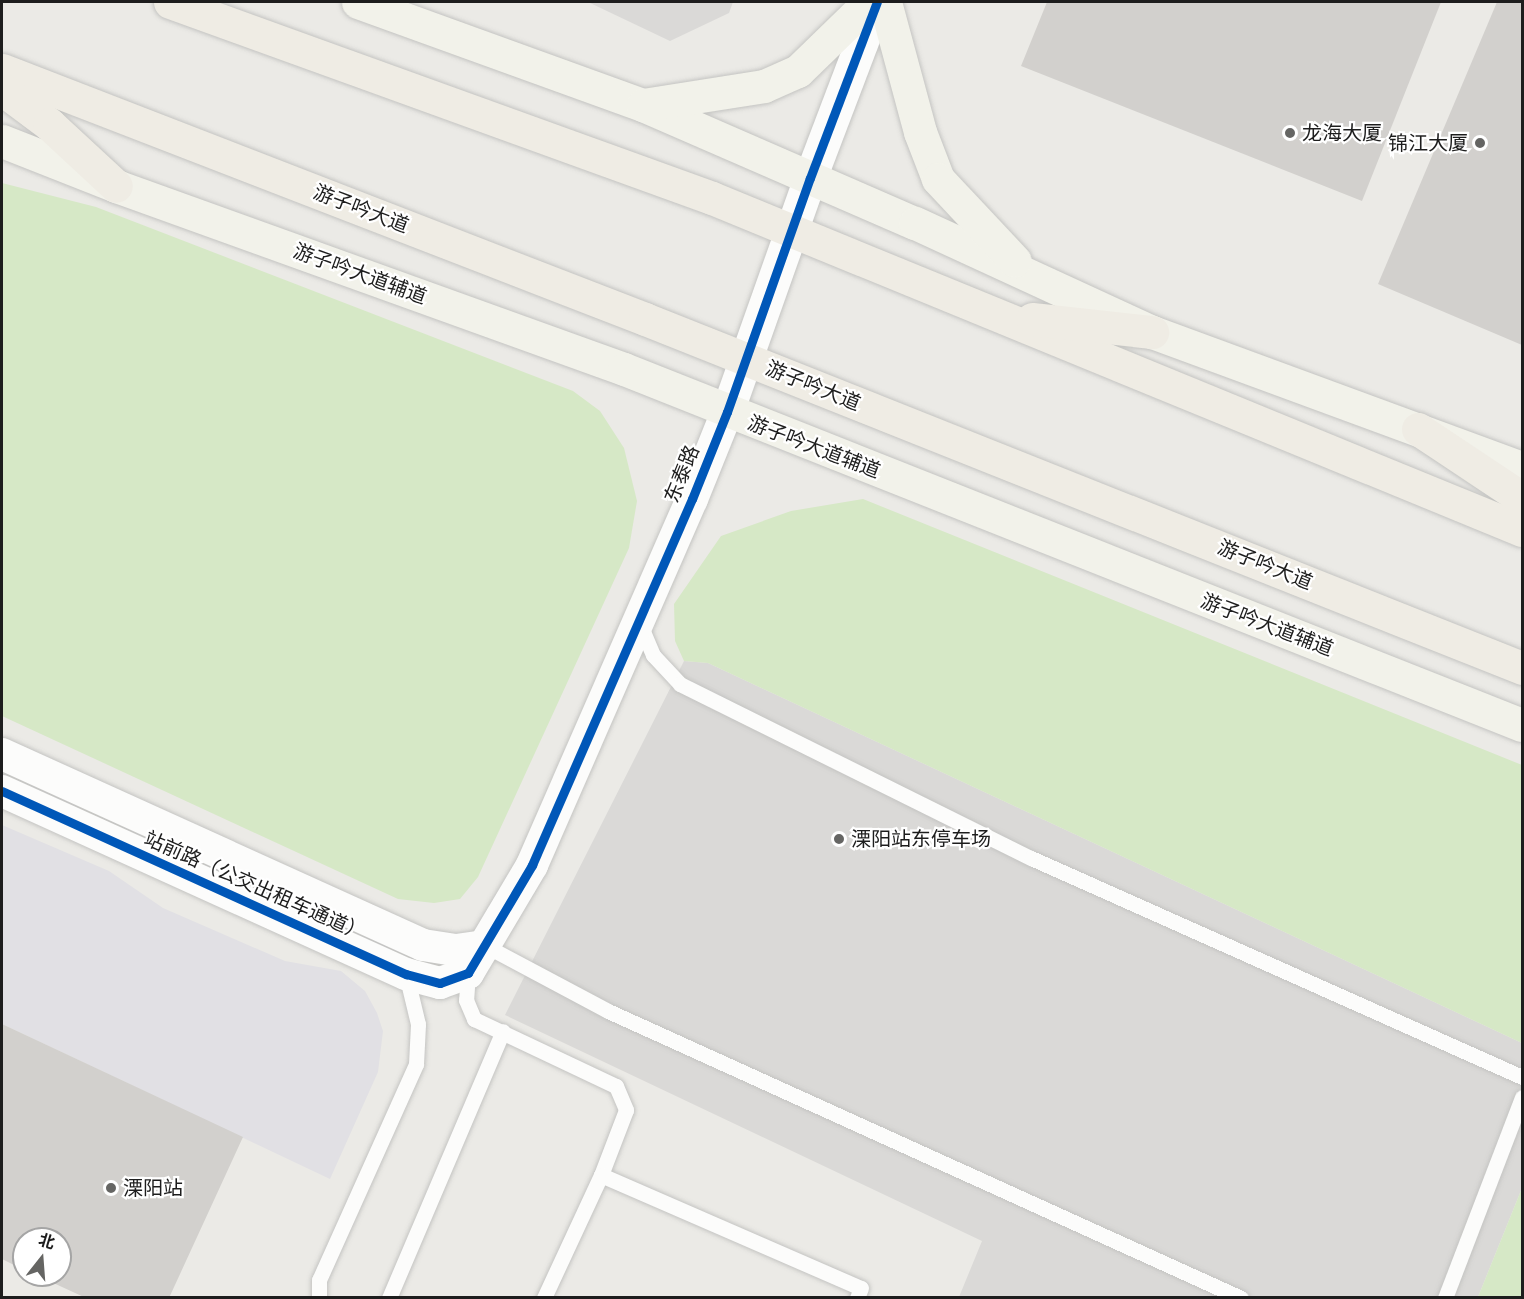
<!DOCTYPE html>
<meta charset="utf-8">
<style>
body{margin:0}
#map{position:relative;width:1524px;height:1299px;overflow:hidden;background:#ebeae6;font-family:Roboto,"Noto Sans SC",sans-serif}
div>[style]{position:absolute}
.residential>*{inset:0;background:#dad9d7}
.grass>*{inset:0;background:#d6e8c6}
.plaza>*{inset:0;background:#e1e0e4}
.building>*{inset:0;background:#d2d0cd}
.roads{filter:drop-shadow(0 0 2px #c4c4c2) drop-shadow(0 0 2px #c4c4c2)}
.service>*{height:15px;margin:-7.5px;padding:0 7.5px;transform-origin:7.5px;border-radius:7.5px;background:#fcfcfb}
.minor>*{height:32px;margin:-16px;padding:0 16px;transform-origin:16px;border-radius:16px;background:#fcfcfb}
.tertiary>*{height:33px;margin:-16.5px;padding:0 16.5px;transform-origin:16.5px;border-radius:16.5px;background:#fcfcfb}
.secondary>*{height:33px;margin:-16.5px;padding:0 16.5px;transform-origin:16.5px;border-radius:16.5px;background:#f2f2ea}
.primary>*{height:33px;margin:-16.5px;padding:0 16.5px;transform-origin:16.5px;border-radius:16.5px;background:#efece4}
.cycleway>*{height:9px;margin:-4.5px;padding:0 4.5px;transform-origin:4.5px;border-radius:4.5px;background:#0057b8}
.dots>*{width:16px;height:16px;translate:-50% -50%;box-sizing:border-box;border:3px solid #fff;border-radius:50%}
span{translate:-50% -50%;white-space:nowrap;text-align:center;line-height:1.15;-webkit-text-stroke:4.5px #fff;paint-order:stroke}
.poi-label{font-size:20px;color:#1d1d1d}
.left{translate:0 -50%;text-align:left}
.right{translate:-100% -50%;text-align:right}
.street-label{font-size:20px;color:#1d1d1d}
.frame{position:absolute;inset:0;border:3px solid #1d1d1d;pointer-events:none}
.north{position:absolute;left:12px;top:1227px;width:60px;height:60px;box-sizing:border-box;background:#fff;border:2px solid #a5a5a5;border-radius:50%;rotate:17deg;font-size:16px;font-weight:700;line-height:24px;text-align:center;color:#1d1d1d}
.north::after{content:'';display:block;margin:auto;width:21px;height:27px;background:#656563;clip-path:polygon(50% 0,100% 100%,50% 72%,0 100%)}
</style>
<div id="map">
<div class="residential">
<i style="clip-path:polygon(588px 2px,733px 2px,729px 13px,670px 41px)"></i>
<i style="clip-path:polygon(684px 661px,708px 663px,1522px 1043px,1522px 1188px,1478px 1297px,959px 1297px,982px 1241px,505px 1015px)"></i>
</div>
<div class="grass">
<i style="clip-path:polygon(2px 183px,96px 207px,573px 391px,600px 411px,624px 448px,637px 501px,629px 548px,478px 877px,460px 899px,434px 903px,398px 899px,2px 716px)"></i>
<i style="clip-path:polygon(863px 499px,1522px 765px,1522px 1043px,708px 663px,684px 661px,675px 641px,674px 604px,721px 536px,791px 511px)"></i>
<i style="clip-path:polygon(1522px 1188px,1522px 1297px,1478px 1297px)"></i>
</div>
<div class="plaza">
<i style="clip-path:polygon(2px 825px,109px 871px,163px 908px,285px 961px,341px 971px,365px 991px,377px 1013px,383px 1031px,378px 1072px,330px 1179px,2px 1024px)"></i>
</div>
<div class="building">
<i style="clip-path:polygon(1047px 2px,1441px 2px,1362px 201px,1021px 66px)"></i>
<i style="clip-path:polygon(1497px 2px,1522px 2px,1522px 345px,1378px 284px)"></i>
<i style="clip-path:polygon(2px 1024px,243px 1137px,169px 1298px,86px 1298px,36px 1275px,60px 1275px,60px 1239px,24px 1239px,24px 1270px,2px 1259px)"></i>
</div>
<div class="roads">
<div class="service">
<i style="left:639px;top:622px;width:36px;rotate:67deg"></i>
<i style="left:653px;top:655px;width:40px;rotate:47deg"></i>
<i style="left:680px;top:684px;width:392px;rotate:26.4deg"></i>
<i style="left:1031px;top:858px;width:538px;rotate:24.04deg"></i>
<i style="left:486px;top:946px;width:138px;rotate:28deg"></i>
<i style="left:608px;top:1011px;width:695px;rotate:24.39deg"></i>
<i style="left:468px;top:973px;width:27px;rotate:94deg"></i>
<i style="left:466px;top:1000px;width:21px;rotate:67deg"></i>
<i style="left:474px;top:1019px;width:157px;rotate:25.3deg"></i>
<i style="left:616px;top:1086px;width:26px;rotate:67deg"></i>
<i style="left:626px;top:1110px;width:70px;rotate:111deg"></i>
<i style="left:601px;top:1175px;width:136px;rotate:114.9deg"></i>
<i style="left:601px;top:1175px;width:283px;rotate:23.5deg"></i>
<i style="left:861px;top:1288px;width:11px;rotate:112deg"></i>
<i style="left:319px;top:1298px;width:18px;rotate:-90deg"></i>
<i style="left:319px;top:1280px;width:237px;rotate:-65.8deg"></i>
<i style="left:416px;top:1064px;width:40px;rotate:-87.1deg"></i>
<i style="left:418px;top:1024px;width:51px;rotate:-103.5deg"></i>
<i style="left:389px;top:1298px;width:290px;rotate:-66.9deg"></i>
<i style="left:1445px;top:1298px;width:215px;rotate:-69deg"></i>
</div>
<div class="minor">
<i style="left:2px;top:754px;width:462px;rotate:24.4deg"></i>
<i style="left:423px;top:945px;width:33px;rotate:9deg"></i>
<i style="left:456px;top:950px;width:30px;rotate:-8deg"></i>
<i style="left:2px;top:791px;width:444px;rotate:24.4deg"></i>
<i style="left:406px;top:974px;width:35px;rotate:15deg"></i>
<i style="left:440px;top:983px;width:30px;rotate:-20deg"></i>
<i style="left:468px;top:973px;width:126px;rotate:-59.3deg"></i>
<i style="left:532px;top:865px;width:399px;rotate:-66.4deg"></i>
<i style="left:692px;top:499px;width:94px;rotate:-68.1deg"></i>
</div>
<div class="tertiary">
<i style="left:727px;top:412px;width:248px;rotate:-70.5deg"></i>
<i style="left:810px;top:178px;width:188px;rotate:-69.2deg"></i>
</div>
<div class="secondary">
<i style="left:358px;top:2px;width:303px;rotate:19.9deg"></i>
<i style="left:643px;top:105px;width:296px;rotate:23.5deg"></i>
<i style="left:915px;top:223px;width:261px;rotate:24.7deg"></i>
<i style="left:1152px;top:332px;width:394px;rotate:20.2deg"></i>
<i style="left:885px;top:2px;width:135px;rotate:74.9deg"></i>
<i style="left:920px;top:132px;width:50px;rotate:69deg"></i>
<i style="left:938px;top:179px;width:112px;rotate:46.8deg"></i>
<i style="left:643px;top:105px;width:122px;rotate:-8.9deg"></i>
<i style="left:764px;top:86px;width:37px;rotate:-24deg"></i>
<i style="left:798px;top:71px;width:99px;rotate:-44.2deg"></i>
<i style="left:2px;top:141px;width:123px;rotate:21.5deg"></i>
<i style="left:116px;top:186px;width:540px;rotate:19.81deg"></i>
<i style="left:624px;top:369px;width:966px;rotate:21.63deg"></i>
</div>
<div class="primary">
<i style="left:170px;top:2px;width:576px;rotate:19.88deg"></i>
<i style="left:712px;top:198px;width:875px;rotate:22.29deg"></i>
<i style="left:2px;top:70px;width:690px;rotate:21.17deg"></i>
<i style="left:645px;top:319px;width:944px;rotate:21.7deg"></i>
<i style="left:2px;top:89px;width:59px;rotate:36.7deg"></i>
<i style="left:49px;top:124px;width:91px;rotate:42.8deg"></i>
<i style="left:1032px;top:319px;width:121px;rotate:6.2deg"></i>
<i style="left:1418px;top:429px;width:125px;rotate:33.6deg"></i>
</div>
</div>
<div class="cycleway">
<i style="left:2px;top:791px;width:444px;rotate:24.4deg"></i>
<i style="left:406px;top:974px;width:35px;rotate:15deg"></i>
<i style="left:440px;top:983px;width:30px;rotate:-20deg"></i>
<i style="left:468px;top:973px;width:126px;rotate:-59.3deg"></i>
<i style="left:532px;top:865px;width:399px;rotate:-66.4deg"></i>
<i style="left:692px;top:499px;width:94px;rotate:-68.1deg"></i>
<i style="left:727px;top:412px;width:248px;rotate:-70.5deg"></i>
<i style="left:810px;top:178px;width:188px;rotate:-69.2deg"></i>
</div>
<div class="dots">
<i style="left:1290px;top:133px;background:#656563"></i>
<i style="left:1480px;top:143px;background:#656563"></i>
<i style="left:839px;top:839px;background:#656563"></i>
<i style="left:111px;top:1188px;background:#656563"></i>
</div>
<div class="poi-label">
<span class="left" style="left:1302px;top:133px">龙海大厦</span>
<span class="right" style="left:1468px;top:143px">锦江大厦</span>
<span class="left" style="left:851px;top:839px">溧阳站东停车场</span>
<span class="left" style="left:123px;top:1188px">溧阳站</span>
</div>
<div class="street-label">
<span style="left:361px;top:209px;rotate:21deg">游子吟大道</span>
<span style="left:360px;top:274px;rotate:20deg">游子吟大道辅道</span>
<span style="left:813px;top:386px;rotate:22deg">游子吟大道</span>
<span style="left:814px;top:447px;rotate:21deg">游子吟大道辅道</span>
<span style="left:682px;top:474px;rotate:-68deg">东泰路</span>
<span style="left:1265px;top:565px;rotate:22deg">游子吟大道</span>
<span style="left:1267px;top:625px;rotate:21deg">游子吟大道辅道</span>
<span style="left:255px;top:886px;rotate:24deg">站前路（公交出租车通道）</span>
</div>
<div class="frame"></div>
<div class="north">北</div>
</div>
